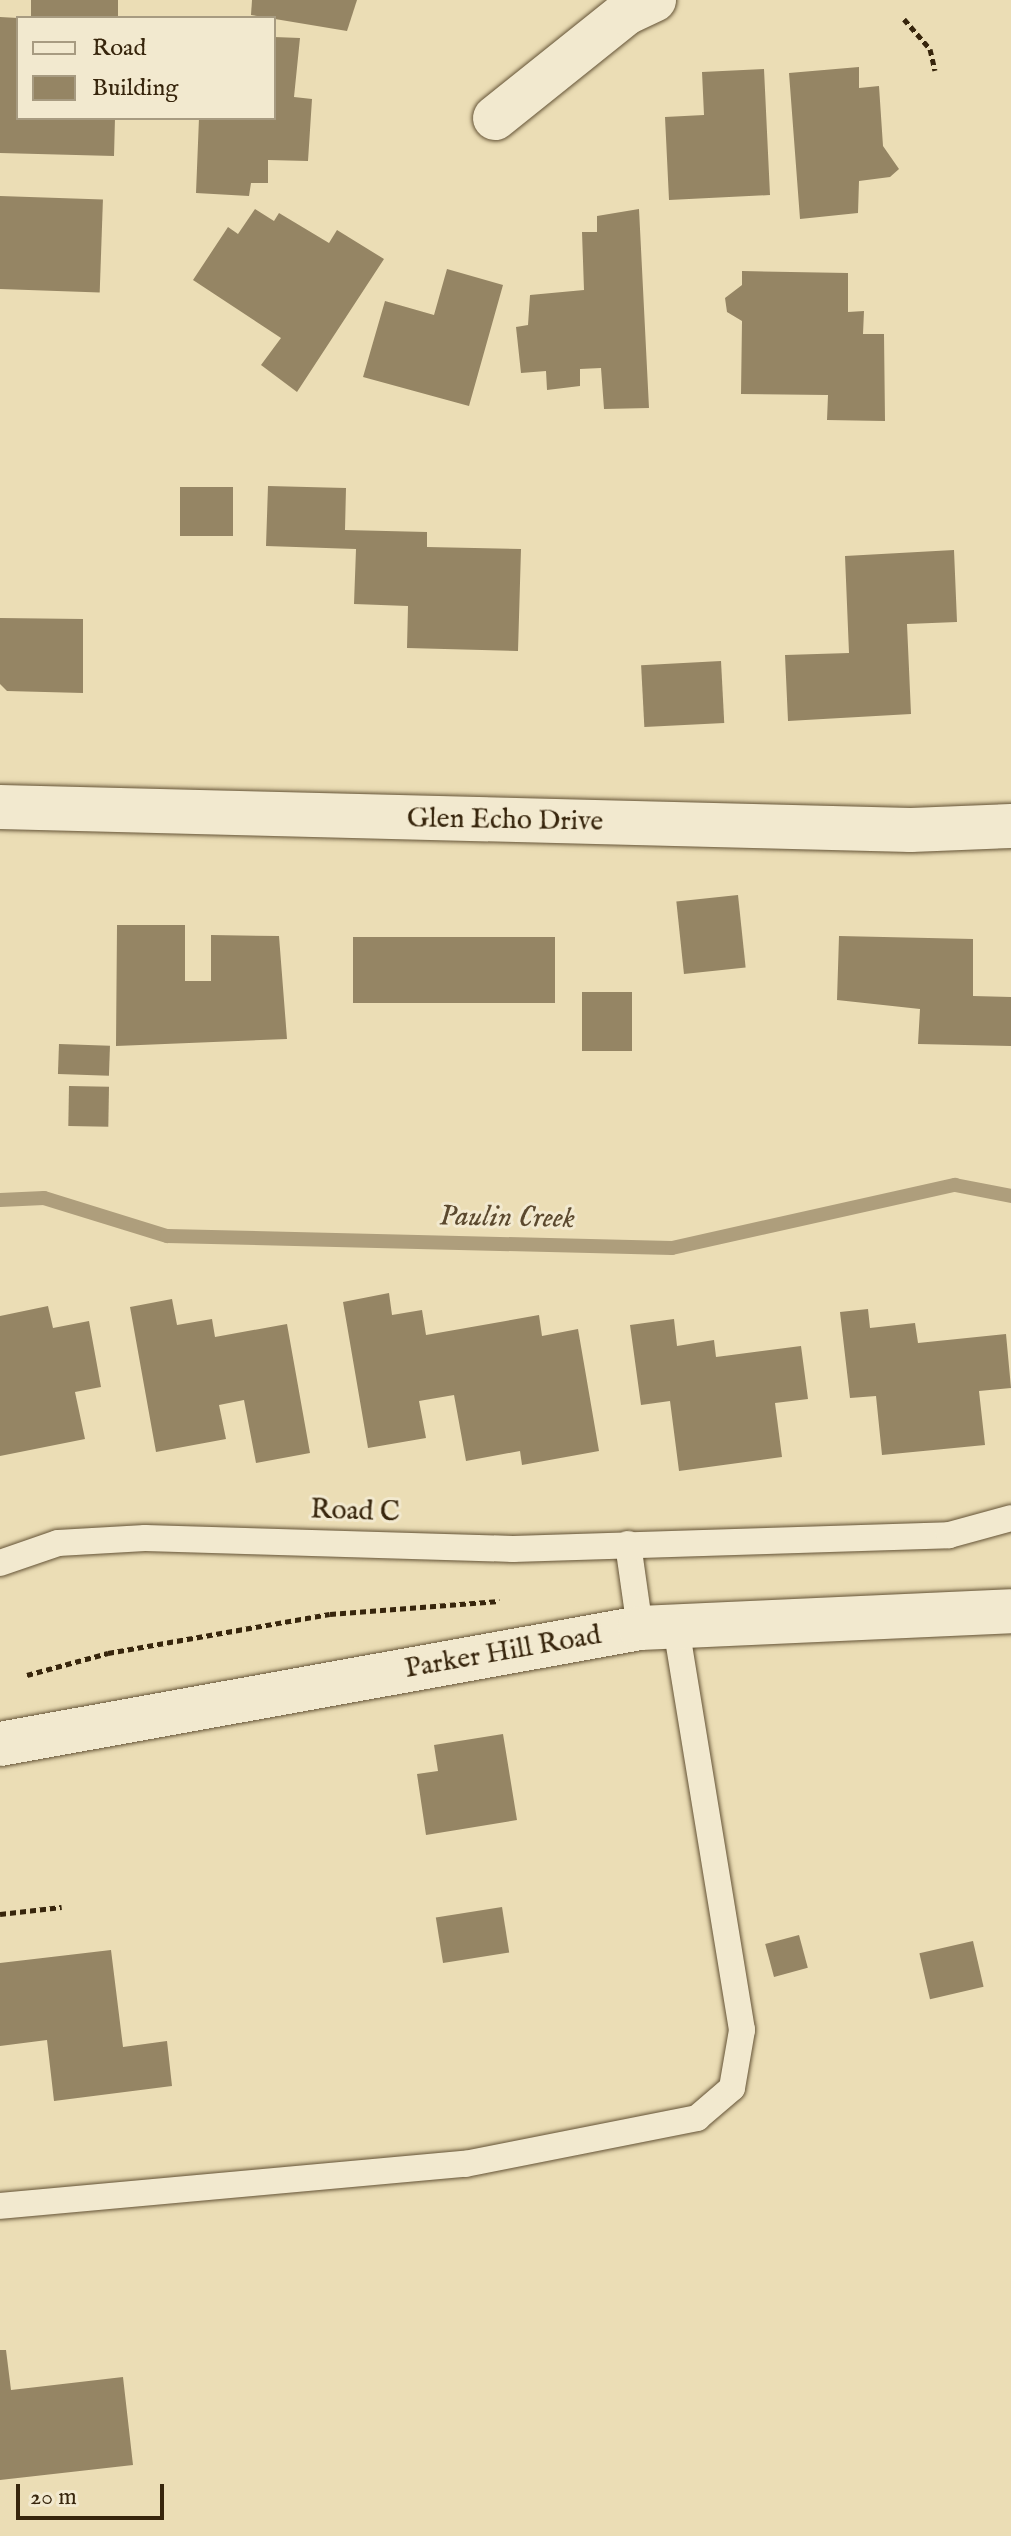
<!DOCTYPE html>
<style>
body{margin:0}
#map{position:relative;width:1011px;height:2536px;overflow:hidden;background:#ebddb5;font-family:"IM FELL English",serif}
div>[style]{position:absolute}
.stream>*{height:14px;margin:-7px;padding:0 7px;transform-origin:7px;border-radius:7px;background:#ae9e7c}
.building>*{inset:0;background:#958564;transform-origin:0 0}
.path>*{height:5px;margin-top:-2.5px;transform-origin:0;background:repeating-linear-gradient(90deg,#37250c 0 6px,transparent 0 10px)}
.roads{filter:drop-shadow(0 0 2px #645336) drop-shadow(0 0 2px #645336)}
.service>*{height:26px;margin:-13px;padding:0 13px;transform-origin:13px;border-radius:13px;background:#f2e9cf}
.minor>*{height:44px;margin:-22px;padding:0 22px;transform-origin:22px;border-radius:22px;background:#f2e9cf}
.tertiary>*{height:44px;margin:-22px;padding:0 22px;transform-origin:22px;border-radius:22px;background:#f2e9cf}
span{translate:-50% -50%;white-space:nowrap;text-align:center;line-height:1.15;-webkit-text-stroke:6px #f2e9cf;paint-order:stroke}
.street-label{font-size:28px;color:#37250c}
.water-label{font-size:30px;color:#5b492e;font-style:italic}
.legend{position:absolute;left:16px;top:16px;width:260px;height:104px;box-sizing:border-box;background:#f2e9cf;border:2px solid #a79b81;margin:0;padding:10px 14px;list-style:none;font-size:24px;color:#37250c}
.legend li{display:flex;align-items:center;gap:16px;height:40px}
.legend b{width:40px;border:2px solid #a79b81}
.scale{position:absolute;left:16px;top:2484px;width:148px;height:36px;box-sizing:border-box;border:4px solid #37250c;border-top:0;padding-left:10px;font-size:24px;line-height:28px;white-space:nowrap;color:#37250c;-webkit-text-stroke:6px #f2e9cf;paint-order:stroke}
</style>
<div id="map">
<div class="stream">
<i style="left:0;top:1200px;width:44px;rotate:-2.6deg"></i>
<i style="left:44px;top:1198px;width:129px;rotate:17.2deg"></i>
<i style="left:167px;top:1236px;width:505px;rotate:1.36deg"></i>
<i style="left:672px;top:1248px;width:290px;rotate:-12.6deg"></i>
<i style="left:955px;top:1185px;width:57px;rotate:11.1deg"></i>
</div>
<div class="building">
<i style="left:31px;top:0;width:87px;height:18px"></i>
<i style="clip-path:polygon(252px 0,357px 0,347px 31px,251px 15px)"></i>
<i style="clip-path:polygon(0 17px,18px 18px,18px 118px,115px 118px,114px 156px,0 153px)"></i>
<i style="clip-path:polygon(274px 37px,300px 38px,294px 97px,312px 99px,308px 161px,268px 160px,268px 183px,251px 183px,249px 196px,196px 193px,199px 118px,274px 118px)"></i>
<i style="clip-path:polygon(859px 67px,859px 88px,879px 86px,883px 146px,899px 169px,890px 177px,859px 181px,858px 213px,800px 219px,789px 73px)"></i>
<i style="clip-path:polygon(764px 69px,770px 195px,669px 200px,665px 117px,704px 115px,702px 72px)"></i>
<i style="left:0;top:196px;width:103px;height:93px;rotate:2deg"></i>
<i style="clip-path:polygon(255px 209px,274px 221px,279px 213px,329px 243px,337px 230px,384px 259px,297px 392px,261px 365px,281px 338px,193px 280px,228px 227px,238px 234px)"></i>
<i style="clip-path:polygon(639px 209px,649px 408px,604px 409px,601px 368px,580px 369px,580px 386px,547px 390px,546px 371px,521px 373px,516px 327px,528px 325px,530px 295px,584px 290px,582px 232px,597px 232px,597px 216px)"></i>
<i style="clip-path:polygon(447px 269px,503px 285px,469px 406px,363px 377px,385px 301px,434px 315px)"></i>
<i style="clip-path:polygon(742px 271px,848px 273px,848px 312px,864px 311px,863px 334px,884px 334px,885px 421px,827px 420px,828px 395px,741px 394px,742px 321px,727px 312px,725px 298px,742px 285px)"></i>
<i style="clip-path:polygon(268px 486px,346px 488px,345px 530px,427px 532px,427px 547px,521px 549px,518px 651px,407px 648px,408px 606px,354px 604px,356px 549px,266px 546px)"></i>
<i style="left:180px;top:487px;width:53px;height:49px"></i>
<i style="clip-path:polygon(954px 550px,957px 622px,907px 624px,911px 714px,788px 721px,785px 655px,849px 653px,845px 556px)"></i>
<i style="clip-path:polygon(0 618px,83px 619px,83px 693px,7px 691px,0 684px)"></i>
<i style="left:721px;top:661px;width:62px;height:80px;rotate:87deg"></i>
<i style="left:738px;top:895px;width:73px;height:62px;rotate:84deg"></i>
<i style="clip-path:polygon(117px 925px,185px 925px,185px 981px,211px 981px,211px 935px,279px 936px,287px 1039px,116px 1046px)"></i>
<i style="clip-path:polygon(839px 936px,973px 939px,973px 996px,1011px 997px,1011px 1046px,918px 1044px,920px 1009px,837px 1000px)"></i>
<i style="left:353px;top:937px;width:202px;height:66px"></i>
<i style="left:632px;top:992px;width:59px;height:50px;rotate:90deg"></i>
<i style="left:59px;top:1044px;width:51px;height:30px;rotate:2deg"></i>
<i style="left:69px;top:1086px;width:40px;height:40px;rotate:1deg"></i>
<i style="clip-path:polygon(389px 1293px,392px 1315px,422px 1310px,426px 1335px,539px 1315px,542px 1336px,578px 1329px,599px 1451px,522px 1465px,520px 1451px,466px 1461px,454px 1395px,419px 1401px,426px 1438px,368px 1448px,343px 1302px)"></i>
<i style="clip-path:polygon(172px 1299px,177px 1325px,212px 1319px,215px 1337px,287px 1324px,310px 1453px,256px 1463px,244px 1400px,219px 1405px,226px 1439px,156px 1452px,130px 1307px)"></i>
<i style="clip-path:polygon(48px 1306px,53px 1328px,89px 1321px,101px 1387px,75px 1392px,85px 1439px,0 1456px,0 1316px)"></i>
<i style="clip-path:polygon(868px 1309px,870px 1328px,915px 1323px,918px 1343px,1006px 1334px,1011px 1388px,979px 1391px,985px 1445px,882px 1455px,876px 1396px,850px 1398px,840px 1312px)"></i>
<i style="clip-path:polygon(674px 1319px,677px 1346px,714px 1340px,716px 1357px,801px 1346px,808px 1399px,775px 1403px,782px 1457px,679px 1471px,670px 1401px,641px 1405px,630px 1325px)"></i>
<i style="clip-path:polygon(503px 1734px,517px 1820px,426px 1835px,417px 1774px,438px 1771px,434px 1745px)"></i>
<i style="left:502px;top:1907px;width:46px;height:67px;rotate:81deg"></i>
<i style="left:799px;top:1935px;width:34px;height:35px;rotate:75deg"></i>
<i style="left:973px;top:1941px;width:47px;height:55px;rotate:77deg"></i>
<i style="clip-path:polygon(111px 1950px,123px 2047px,167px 2041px,172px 2086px,54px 2101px,47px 2040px,0 2046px,0 1963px)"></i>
<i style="clip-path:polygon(0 2350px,6px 2350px,11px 2390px,123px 2377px,133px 2465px,0 2480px)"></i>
</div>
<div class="path">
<i style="left:904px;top:19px;width:40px;rotate:49deg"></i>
<i style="left:930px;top:49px;width:22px;rotate:77deg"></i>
<i style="left:27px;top:1675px;width:84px;rotate:-15.2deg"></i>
<i style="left:108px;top:1653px;width:225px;rotate:-10deg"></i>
<i style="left:330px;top:1614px;width:170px;rotate:-4.4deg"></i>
<i style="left:0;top:1914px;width:62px;rotate:-6.4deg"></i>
</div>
<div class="roads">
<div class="service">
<i style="left:628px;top:1544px;width:85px;rotate:81.9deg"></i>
<i style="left:0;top:1563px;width:61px;rotate:-19deg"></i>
<i style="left:58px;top:1543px;width:87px;rotate:-3.3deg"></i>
<i style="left:145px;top:1538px;width:368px;rotate:1.7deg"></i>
<i style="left:513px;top:1549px;width:436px;rotate:-1.8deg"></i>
<i style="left:949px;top:1535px;width:64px;rotate:-15.3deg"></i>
<i style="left:0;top:2206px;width:467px;rotate:-5.2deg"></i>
<i style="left:465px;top:2164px;width:237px;rotate:-11.2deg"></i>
<i style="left:697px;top:2118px;width:46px;rotate:-40.6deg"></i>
<i style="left:732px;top:2088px;width:59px;rotate:-80.2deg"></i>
<i style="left:742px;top:2030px;width:404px;rotate:-99.3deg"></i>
</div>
<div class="minor">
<i style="left:495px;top:118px;width:168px;rotate:-38.7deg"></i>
<i style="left:626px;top:13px;width:31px;rotate:-25deg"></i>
<i style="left:0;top:807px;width:911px;rotate:1.45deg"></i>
<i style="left:911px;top:830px;width:100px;rotate:-2.3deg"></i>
</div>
<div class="tertiary">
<i style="left:0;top:1744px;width:650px;rotate:-10.27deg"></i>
<i style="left:640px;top:1628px;width:371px;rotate:-2.6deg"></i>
</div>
</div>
<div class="street-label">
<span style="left:505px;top:821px;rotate:1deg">Glen Echo Drive</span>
<span style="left:355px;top:1512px;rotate:2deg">Road C</span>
<span style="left:503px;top:1653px;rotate:-10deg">Parker Hill Road</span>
</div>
<div class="water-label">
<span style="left:507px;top:1218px;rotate:1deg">Paulin Creek</span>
</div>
<ul class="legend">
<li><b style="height:10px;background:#f2e9cf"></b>Road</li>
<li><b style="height:22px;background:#958564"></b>Building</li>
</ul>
<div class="scale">20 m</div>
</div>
